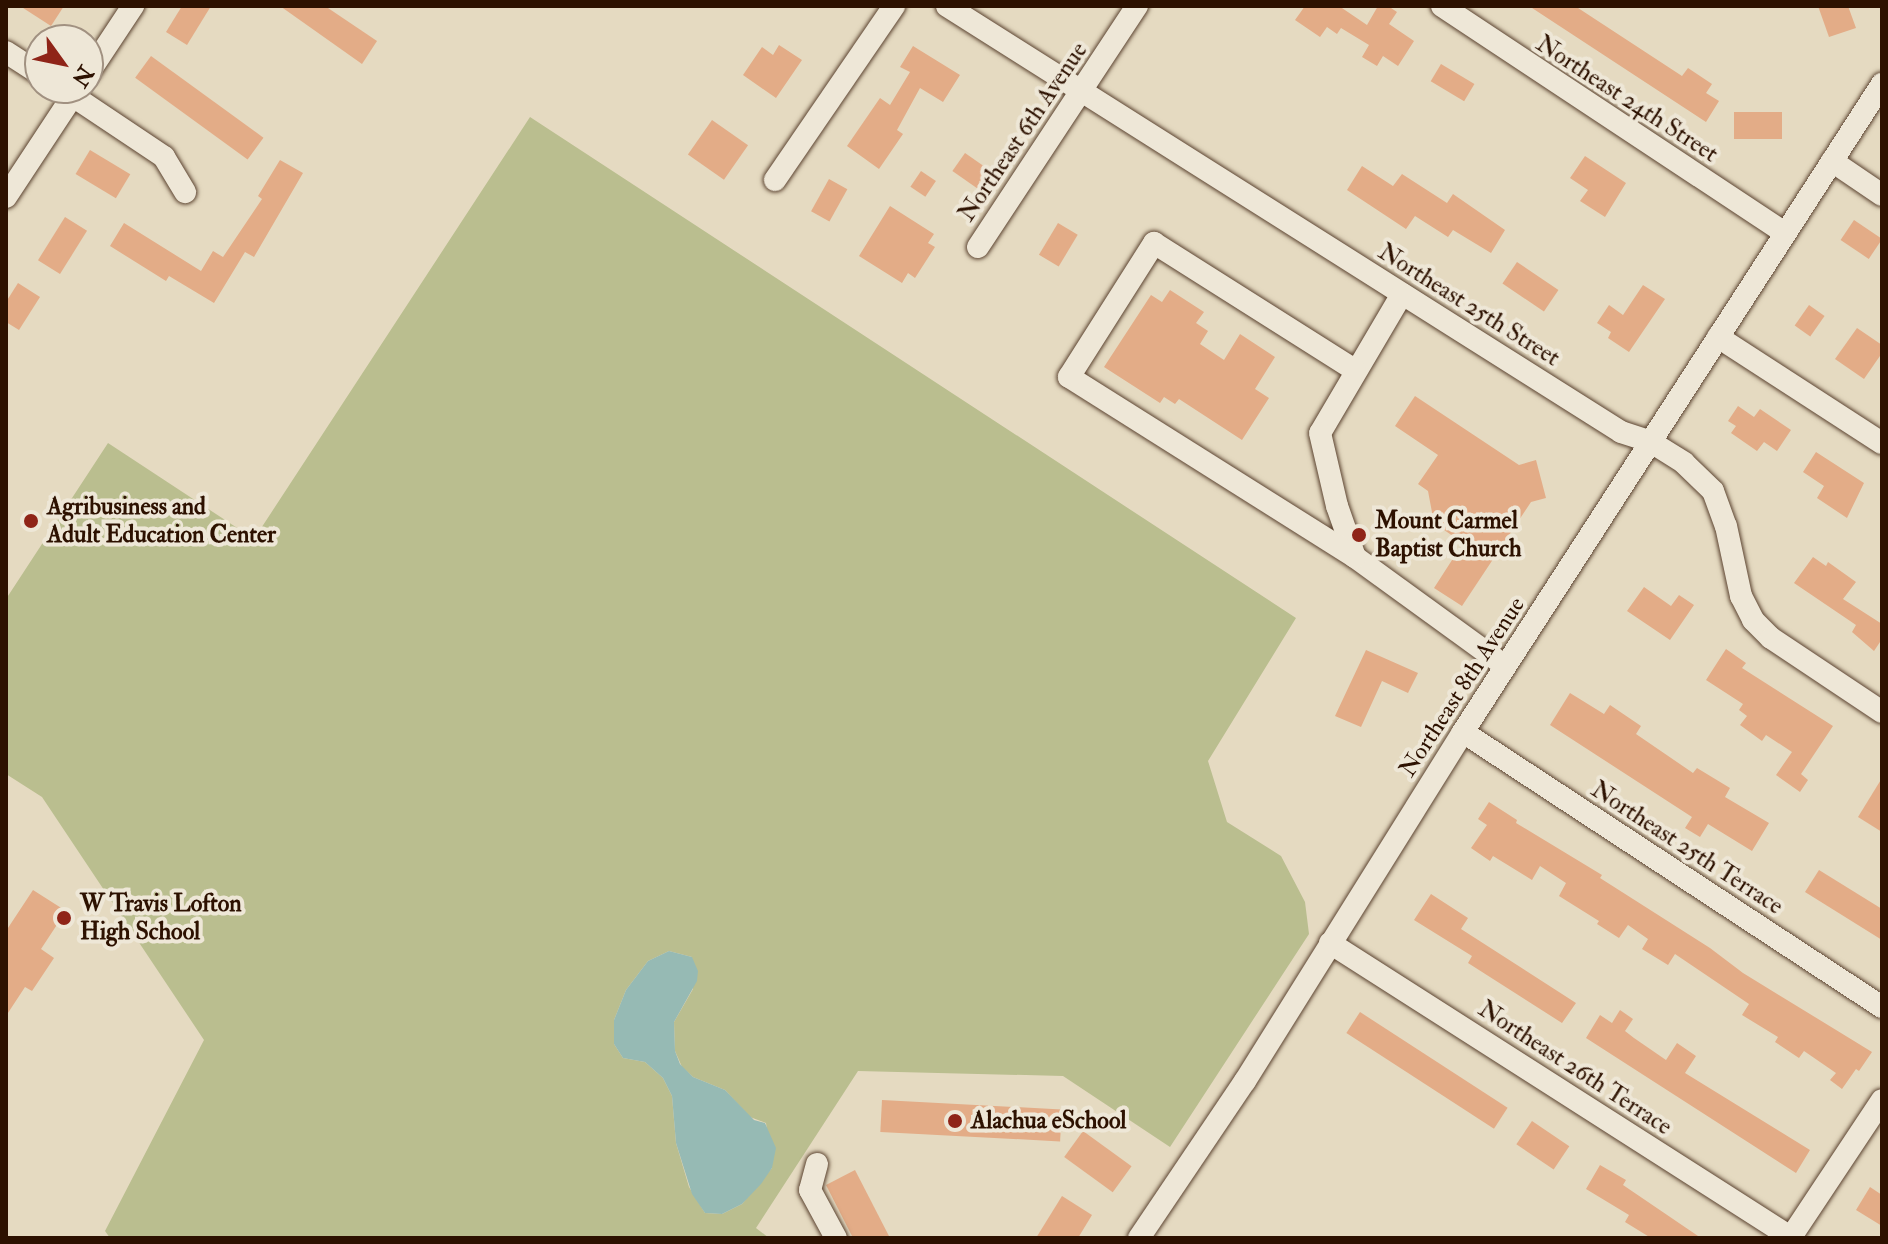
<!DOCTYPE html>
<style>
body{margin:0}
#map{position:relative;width:1888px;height:1244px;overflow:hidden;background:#e5dac1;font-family:"IM FELL Double Pica",serif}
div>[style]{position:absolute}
.green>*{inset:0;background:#babe8f}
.water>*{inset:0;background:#96bab4}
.building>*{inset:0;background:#e3ac87;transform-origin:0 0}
.roads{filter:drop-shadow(0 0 2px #5b4330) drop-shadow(0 0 2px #5b4330)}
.minor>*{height:22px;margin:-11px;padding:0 11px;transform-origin:11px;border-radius:11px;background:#eee7d7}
.dots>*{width:22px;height:22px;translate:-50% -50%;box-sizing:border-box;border:4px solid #eee7d7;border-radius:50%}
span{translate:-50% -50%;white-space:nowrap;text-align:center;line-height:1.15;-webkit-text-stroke:8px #eee7d7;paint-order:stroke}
.street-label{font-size:24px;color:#2d1100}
.poi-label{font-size:24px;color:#2d1100;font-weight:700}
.left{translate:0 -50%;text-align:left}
.frame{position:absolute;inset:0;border:8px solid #2d1100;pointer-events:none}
.north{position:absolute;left:24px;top:24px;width:80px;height:80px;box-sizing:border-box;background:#eee7d7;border:2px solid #a19181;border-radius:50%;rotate:123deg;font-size:22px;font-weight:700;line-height:32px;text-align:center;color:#2d1100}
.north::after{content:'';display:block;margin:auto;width:28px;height:36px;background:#8f2418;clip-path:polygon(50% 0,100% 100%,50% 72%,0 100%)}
</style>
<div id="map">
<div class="green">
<i style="clip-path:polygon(evenodd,530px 117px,1296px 618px,1208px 761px,1227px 822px,1281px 856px,1305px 902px,1309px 934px,1170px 1147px,1063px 1076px,858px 1071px,756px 1228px,769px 1238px,110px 1238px,105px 1231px,204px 1040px,42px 797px,6px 774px,6px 599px,108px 443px,254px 539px,530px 117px,669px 951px,692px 957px,693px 989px,674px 1022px,675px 1051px,682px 1067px,693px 1077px,725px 1090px,750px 1117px,766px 1123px,772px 1168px,742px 1204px,722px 1214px,705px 1213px,689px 1187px,676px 1143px,672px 1096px,663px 1078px,645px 1062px,623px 1058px,614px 1044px,614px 1020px,626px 990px,648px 961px,669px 951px)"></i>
</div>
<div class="water">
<i style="clip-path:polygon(669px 951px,692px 957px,698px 971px,697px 981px,674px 1022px,675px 1051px,680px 1064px,693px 1077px,725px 1090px,754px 1120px,765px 1123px,776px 1148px,772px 1168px,761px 1184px,742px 1204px,722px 1214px,705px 1213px,692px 1194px,676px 1143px,672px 1096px,663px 1078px,645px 1062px,623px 1058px,614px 1044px,614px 1020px,626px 990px,648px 961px)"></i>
</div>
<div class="building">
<i style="clip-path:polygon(20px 6px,64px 6px,51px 26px)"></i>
<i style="clip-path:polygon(182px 6px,211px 6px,187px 45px,166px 32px)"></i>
<i style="clip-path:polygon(280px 6px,325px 6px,377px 41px,362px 64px)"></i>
<i style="clip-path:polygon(1305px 6px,1339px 6px,1367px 25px,1378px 6px,1388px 6px,1397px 12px,1389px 24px,1414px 41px,1398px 66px,1383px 56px,1377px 66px,1362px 57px,1369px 45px,1341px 28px,1337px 34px,1327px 27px,1320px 37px,1295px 20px)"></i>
<i style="clip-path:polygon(1529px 6px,1575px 6px,1682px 76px,1688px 68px,1712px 84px,1706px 93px,1719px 101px,1706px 122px)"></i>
<i style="clip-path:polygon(1818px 6px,1848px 6px,1856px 28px,1829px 37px)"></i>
<i style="clip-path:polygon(779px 45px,802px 60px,776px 98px,743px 75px,762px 47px,773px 55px)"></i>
<i style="clip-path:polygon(913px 46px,960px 75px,943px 102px,920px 88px,897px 130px,903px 134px,879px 169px,847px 146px,880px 98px,890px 105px,910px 72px,900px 67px)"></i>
<i style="left:151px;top:56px;width:139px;height:27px;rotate:36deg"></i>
<i style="left:1441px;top:64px;width:39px;height:20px;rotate:31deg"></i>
<i style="left:1782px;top:112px;width:27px;height:48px;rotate:90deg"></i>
<i style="left:712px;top:120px;width:44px;height:42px;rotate:35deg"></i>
<i style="left:90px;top:150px;width:47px;height:28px;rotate:31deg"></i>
<i style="left:965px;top:153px;width:35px;height:22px;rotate:35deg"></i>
<i style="clip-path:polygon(1585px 156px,1626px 183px,1605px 217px,1580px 201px,1588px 190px,1570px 178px)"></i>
<i style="clip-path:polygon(280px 160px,303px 173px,254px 257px,245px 252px,214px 303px,169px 276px,166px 281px,110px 246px,124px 223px,201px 271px,213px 251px,223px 257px,262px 199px,258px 196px)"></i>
<i style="clip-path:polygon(1362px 166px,1393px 186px,1402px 174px,1447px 203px,1453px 194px,1505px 230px,1491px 253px,1453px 230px,1448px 237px,1415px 216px,1406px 229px,1347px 190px)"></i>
<i style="left:921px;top:171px;width:18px;height:19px;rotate:34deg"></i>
<i style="left:829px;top:179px;width:21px;height:37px;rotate:29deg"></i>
<i style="clip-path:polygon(890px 206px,934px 234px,928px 243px,935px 247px,915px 278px,908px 273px,902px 283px,859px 256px)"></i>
<i style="left:65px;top:217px;width:26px;height:51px;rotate:32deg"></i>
<i style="left:1854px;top:220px;width:34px;height:24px;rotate:34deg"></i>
<i style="left:1058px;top:223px;width:23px;height:37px;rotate:31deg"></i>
<i style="left:1517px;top:262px;width:50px;height:26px;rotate:34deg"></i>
<i style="clip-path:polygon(18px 283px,40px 297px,19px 330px,6px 322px,6px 302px)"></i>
<i style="clip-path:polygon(1643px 285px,1665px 299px,1629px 352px,1608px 338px,1611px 332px,1597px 323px,1609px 305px,1623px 315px)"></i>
<i style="clip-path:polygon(1170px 290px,1204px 312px,1196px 323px,1208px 331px,1200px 344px,1224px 360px,1240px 334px,1275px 357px,1255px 389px,1269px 398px,1242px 440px,1179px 399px,1175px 404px,1164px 397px,1160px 403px,1104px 367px,1151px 295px,1162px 302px)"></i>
<i style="left:1809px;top:305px;width:19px;height:25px;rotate:35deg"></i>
<i style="clip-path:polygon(1857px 328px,1882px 345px,1882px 353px,1864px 379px,1835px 359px)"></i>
<i style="clip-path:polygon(1415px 396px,1519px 465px,1536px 460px,1546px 498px,1531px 502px,1462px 606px,1434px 588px,1463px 543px,1434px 523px,1428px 491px,1418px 484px,1438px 455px,1395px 426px)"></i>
<i style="clip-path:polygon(1738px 406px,1754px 417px,1760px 409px,1791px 430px,1777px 451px,1764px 442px,1757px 451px,1731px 433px,1736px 426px,1728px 421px)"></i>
<i style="clip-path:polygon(1816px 452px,1864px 483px,1847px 518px,1817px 498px,1824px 486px,1803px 472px)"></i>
<i style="clip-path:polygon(1813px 557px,1826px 566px,1828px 562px,1856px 582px,1843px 599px,1882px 624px,1882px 639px,1874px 651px,1852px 632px,1856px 625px,1794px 583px)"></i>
<i style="clip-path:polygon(1644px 587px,1671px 606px,1679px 595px,1694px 605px,1670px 640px,1627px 611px)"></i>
<i style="clip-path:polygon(1726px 649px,1746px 663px,1742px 668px,1833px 726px,1801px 774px,1808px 780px,1800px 792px,1776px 775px,1792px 752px,1766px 735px,1762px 741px,1740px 725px,1747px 716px,1739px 710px,1743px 704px,1706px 680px)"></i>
<i style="clip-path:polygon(1366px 650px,1418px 673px,1408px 693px,1382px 681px,1361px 727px,1335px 716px)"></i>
<i style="clip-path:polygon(1570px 693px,1604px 714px,1610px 705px,1641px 726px,1636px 734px,1693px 773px,1697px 768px,1730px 788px,1725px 797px,1769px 823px,1752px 851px,1708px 824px,1700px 837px,1685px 828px,1692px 817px,1550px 725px)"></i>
<i style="clip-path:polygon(1882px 778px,1882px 832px,1858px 817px)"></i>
<i style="clip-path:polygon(1489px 802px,1517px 820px,1516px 823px,1602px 875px,1600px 878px,1710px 948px,1743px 973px,1872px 1052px,1859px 1071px,1856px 1069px,1842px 1089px,1830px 1080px,1836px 1073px,1804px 1051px,1799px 1058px,1775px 1042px,1778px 1037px,1742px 1015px,1749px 1004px,1675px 954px,1668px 965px,1642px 949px,1648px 939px,1628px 925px,1619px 938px,1597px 924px,1599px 921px,1559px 896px,1566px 883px,1540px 866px,1532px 880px,1493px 856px,1490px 861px,1471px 848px,1487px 825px,1478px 819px)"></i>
<i style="clip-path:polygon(1819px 870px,1882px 909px,1882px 940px,1805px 892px)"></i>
<i style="clip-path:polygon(33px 890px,66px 911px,41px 949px,54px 958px,32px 991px,25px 987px,6px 1016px,6px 931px)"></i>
<i style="clip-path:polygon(1431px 894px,1468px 918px,1461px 929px,1576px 1003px,1562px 1023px,1468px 963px,1472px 956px,1414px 920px)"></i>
<i style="clip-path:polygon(1620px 1010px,1633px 1019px,1625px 1031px,1634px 1038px,1666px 1060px,1677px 1043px,1696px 1056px,1685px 1073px,1810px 1150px,1796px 1173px,1586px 1038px,1600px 1015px,1612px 1023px)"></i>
<i style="left:1360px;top:1012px;width:176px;height:25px;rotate:33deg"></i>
<i style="left:882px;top:1100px;width:180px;height:32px;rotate:3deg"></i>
<i style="left:1532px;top:1121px;width:45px;height:28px;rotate:34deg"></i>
<i style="left:1083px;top:1131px;width:60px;height:32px;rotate:36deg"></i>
<i style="clip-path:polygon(1600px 1165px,1626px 1180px,1623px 1185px,1701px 1238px,1651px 1238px,1625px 1222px,1629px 1215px,1586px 1189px)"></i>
<i style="clip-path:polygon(855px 1170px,890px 1238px,853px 1238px,826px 1185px)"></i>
<i style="clip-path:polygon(1870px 1187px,1882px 1195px,1882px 1226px,1856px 1210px)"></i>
<i style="clip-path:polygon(1062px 1196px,1092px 1215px,1078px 1238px,1036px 1238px)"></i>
</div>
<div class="roads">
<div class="minor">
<i style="left:947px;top:6px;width:797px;rotate:32.29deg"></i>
<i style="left:1621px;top:432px;width:32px;rotate:18deg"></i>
<i style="left:1651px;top:442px;width:39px;rotate:32deg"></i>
<i style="left:1684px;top:463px;width:40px;rotate:44deg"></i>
<i style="left:1713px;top:491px;width:37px;rotate:70deg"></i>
<i style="left:1726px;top:526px;width:72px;rotate:77.9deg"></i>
<i style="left:1741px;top:596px;width:27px;rotate:63deg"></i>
<i style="left:1753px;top:620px;width:25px;rotate:45deg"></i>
<i style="left:1771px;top:638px;width:133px;rotate:33.7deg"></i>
<i style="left:1442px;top:6px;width:411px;rotate:33.5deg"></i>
<i style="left:6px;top:52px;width:40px;rotate:32.9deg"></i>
<i style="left:88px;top:74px;width:82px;rotate:-56.5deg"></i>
<i style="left:61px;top:88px;width:124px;rotate:33.8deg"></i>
<i style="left:164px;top:157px;width:41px;rotate:59deg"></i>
<i style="left:1832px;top:161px;width:60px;rotate:34.2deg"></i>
<i style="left:775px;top:180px;width:211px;rotate:-55.6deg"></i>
<i style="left:6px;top:197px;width:131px;rotate:-56.6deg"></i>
<i style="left:978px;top:247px;width:289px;rotate:-56.6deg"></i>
<i style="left:1402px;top:294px;width:161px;rotate:120.5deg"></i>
<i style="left:1320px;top:433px;width:75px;rotate:76.9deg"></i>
<i style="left:1337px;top:506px;width:54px;rotate:70.6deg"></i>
<i style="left:1355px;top:557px;width:185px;rotate:36deg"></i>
<i style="left:1718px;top:337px;width:195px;rotate:32.9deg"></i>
<i style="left:1355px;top:557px;width:338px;rotate:-147.8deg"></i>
<i style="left:1069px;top:377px;width:159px;rotate:-57.6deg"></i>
<i style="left:1154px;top:243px;width:238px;rotate:32.3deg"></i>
<i style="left:1463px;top:732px;width:501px;rotate:33.28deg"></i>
<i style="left:1330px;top:943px;width:548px;rotate:32.56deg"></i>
<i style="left:817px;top:1164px;width:27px;rotate:105deg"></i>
<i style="left:810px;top:1190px;width:55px;rotate:61.6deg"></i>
<i style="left:1791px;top:1237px;width:164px;rotate:-56.4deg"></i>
<i style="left:1139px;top:1238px;width:189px;rotate:-56deg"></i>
<i style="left:1245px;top:1081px;width:411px;rotate:-58deg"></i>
<i style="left:1463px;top:732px;width:772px;rotate:-57.11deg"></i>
</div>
</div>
<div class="dots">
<i style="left:31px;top:521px;background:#8f2418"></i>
<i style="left:1359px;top:535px;background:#8f2418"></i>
<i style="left:64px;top:918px;background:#8f2418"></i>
<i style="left:955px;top:1121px;background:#8f2418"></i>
</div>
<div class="street-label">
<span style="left:1627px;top:99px;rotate:33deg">Northeast 24th Street</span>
<span style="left:1023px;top:132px;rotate:-56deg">Northeast 6th Avenue</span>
<span style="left:1469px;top:305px;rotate:32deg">Northeast 25th Street</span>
<span style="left:1462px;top:687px;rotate:-57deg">Northeast 8th Avenue</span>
<span style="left:1687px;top:848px;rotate:33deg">Northeast 25th Terrace</span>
<span style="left:1575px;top:1068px;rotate:33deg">Northeast 26th Terrace</span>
</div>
<div class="poi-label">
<span class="left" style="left:47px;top:521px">Agribusiness and<br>Adult Education Center</span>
<span class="left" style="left:1375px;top:535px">Mount Carmel<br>Baptist Church</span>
<span class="left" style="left:80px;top:918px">W Travis Lofton<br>High School</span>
<span class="left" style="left:971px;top:1121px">Alachua eSchool</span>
</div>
<div class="frame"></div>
<div class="north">N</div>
</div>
